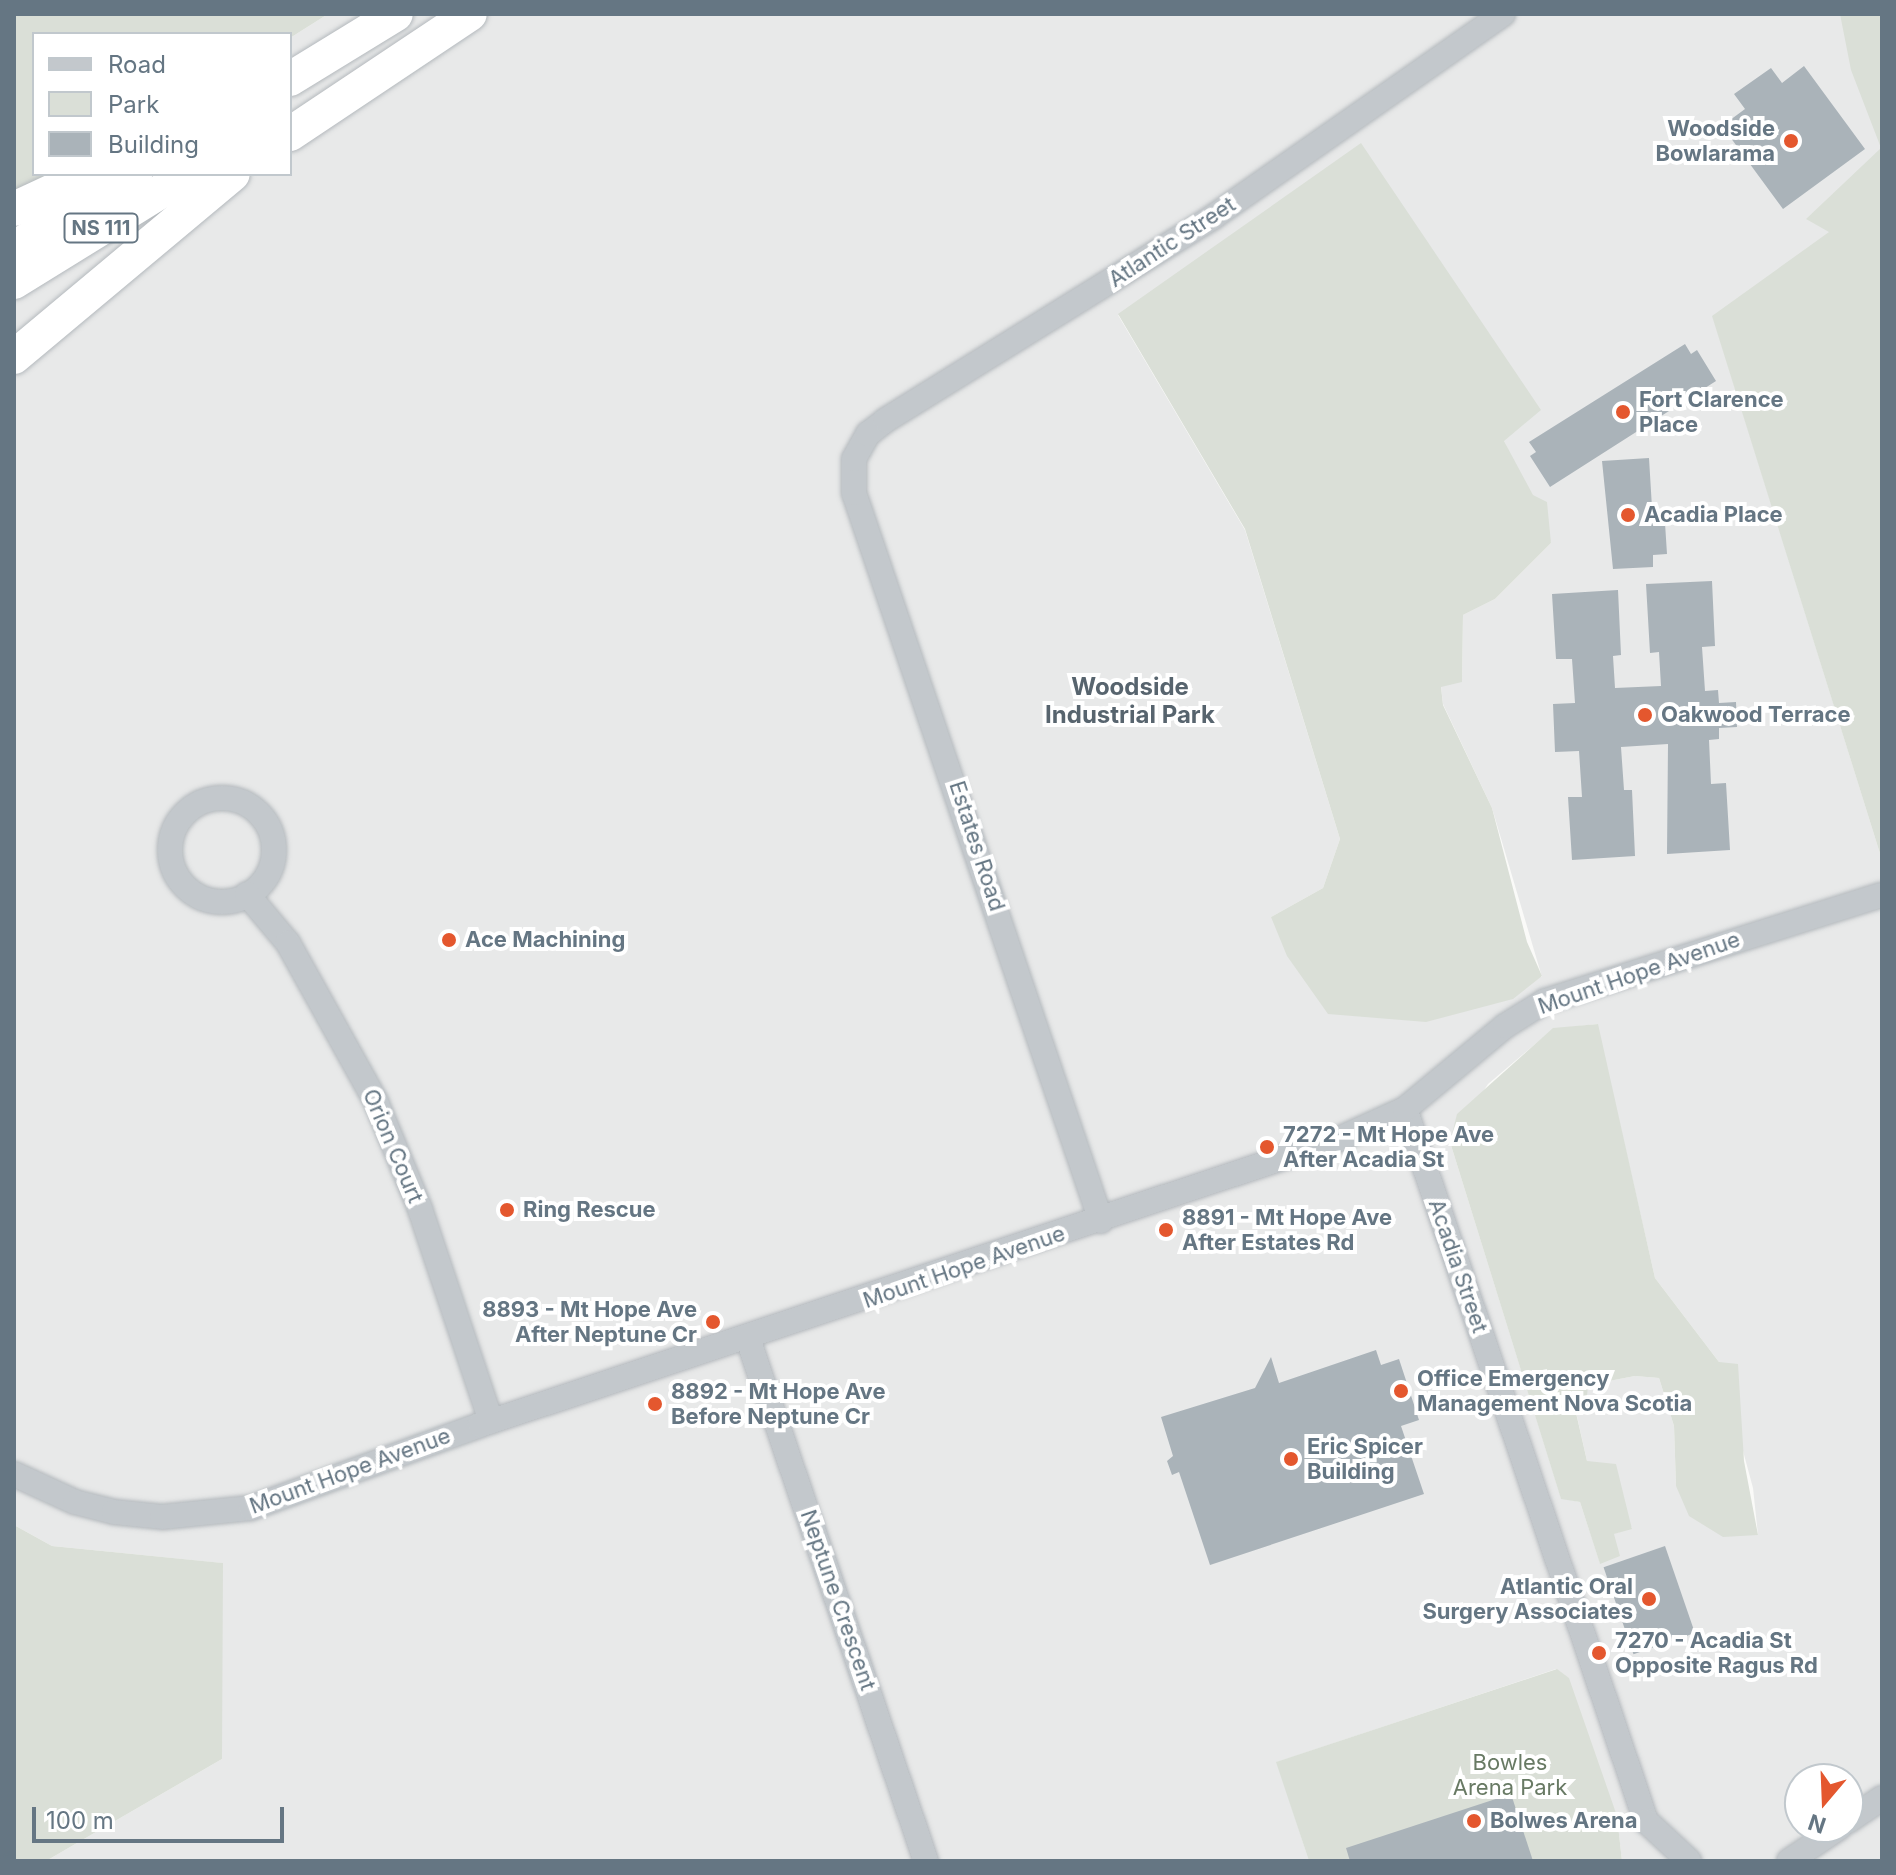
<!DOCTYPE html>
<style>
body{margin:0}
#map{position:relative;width:1896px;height:1875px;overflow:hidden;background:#fafaf8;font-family:Inter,sans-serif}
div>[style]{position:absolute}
.built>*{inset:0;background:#e8e9e9}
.green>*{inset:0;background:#dadfd7}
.building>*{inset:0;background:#aab3b9;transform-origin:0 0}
.roads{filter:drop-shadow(0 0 2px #b4b9bd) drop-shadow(0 0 2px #b4b9bd)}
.minor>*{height:24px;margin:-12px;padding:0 12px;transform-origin:12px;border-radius:12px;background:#c3c8cc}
.minor>.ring{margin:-12px;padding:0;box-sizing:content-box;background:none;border:24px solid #c3c8cc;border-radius:50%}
.highway>*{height:34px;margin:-17px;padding:0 17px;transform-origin:17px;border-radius:17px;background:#fff}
.dots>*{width:22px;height:22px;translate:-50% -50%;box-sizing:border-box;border:4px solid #fff;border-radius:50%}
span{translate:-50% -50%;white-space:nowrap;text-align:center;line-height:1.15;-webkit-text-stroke:8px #fff;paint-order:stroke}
.shield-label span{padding:2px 6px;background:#fff;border:2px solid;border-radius:6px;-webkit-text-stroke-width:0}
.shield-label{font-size:20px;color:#657683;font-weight:700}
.poi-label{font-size:22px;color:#657683;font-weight:700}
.right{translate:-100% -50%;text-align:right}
.left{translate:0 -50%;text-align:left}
.street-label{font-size:22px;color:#657683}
.park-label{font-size:22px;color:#687a64}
.neighbourhood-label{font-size:24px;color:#57646e;font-weight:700}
.frame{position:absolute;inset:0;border:16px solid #657683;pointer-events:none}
.legend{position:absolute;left:32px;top:32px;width:260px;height:144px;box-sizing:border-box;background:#fff;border:2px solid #c1c8cd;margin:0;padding:10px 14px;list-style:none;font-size:24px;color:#657683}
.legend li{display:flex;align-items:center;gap:16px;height:40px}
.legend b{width:40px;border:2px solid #c1c8cd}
.north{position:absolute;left:1784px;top:1763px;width:80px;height:80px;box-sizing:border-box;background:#fff;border:2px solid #c1c8cd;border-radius:50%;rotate:199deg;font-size:22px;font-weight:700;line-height:32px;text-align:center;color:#657683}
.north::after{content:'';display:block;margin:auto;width:28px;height:36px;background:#e4572e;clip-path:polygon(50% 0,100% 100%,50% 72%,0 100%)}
.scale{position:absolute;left:32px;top:1807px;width:252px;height:36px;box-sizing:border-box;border:4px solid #657683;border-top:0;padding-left:10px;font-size:24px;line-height:28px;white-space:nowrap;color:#657683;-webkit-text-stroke:6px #fff;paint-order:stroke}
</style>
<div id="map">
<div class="built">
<i style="clip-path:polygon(evenodd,328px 14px,1882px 14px,1882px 209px,1713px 317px,1882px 860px,1882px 1861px,1622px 1861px,1617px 1816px,1556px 1669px,1277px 1762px,1309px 1861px,46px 1861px,222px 1759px,222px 1563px,52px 1546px,14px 1525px,14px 209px,71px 174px,290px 174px,290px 38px,328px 14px,1118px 315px,1504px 441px,1551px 543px,1495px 599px,1463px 615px,1462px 681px,1441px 686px,1443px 704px,1492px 808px,1542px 977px,1271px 917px,1323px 888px,1340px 839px,1245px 530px,1118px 315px,328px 14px,1597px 1024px,1655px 1278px,1719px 1362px,1753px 1488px,1758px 1535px,1676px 1486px,1674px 1426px,1659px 1378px,1635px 1376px,1587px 1385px,1587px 1396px,1574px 1403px,1587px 1461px,1632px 1528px,1613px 1534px,1600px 1563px,1580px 1502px,1561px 1498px,1450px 1142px,1488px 1084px,1553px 1029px,1597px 1024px,328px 14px,1800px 1779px,1848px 1779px,1848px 1827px,1800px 1827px,1800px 1779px)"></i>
</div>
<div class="green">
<i style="clip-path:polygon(14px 14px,328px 14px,290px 38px,34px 34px,34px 174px,71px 174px,14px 209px)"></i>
<i style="clip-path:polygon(1840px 14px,1882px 14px,1882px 860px,1712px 316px,1829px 232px,1806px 219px,1881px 148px,1851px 70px)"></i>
<i style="clip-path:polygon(1361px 143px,1541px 410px,1504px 441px,1533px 495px,1547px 502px,1551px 543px,1495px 599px,1463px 615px,1462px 682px,1441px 687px,1443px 705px,1492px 808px,1527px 942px,1542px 976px,1513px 999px,1426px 1022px,1328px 1014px,1287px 956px,1271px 917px,1323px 888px,1340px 839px,1245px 529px,1118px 314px)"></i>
<i style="clip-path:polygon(1598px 1024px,1655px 1278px,1719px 1362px,1738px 1364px,1744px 1461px,1758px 1535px,1723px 1537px,1689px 1516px,1676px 1486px,1674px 1426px,1659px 1378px,1635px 1376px,1588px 1385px,1587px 1396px,1574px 1404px,1587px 1461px,1616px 1464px,1632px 1529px,1614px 1534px,1620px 1556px,1600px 1564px,1580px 1502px,1561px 1499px,1450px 1142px,1457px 1114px,1553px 1028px)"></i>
<i style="clip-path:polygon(14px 1525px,52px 1546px,223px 1563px,222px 1759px,46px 1861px,14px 1861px)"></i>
<i style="clip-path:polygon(1557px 1669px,1569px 1678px,1617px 1816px,1622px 1861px,1309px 1861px,1276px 1762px)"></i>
</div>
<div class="building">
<i style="clip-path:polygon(1804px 66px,1865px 149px,1783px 209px,1722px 126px,1745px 109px,1734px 94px,1771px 68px,1782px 83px)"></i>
<i style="clip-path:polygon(1685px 344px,1691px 354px,1697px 350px,1716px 381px,1550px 487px,1530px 456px,1536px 452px,1529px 442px)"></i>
<i style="clip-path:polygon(1649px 458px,1653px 524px,1665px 523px,1667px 554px,1653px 555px,1653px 567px,1613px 569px,1602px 461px)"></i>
<i style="clip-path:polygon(1712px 581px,1715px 646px,1702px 647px,1705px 691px,1718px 690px,1719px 703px,1736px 702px,1737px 727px,1719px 728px,1719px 739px,1709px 740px,1711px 784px,1726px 783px,1730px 850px,1667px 854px,1668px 744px,1621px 747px,1624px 790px,1632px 790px,1635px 856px,1572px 860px,1568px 797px,1582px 797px,1579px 751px,1555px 752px,1553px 704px,1575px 703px,1572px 659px,1556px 659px,1552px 594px,1618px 590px,1621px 655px,1613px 656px,1615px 688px,1661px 686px,1659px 652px,1650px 653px,1646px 584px)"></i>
<i style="clip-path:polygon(1376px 1350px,1381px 1365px,1399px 1359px,1419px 1420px,1401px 1426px,1424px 1494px,1210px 1565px,1179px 1472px,1172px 1475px,1167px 1461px,1173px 1456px,1161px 1417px,1255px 1388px,1271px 1357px,1279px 1383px)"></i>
<i style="left:1665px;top:1546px;width:92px;height:65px;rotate:71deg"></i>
<i style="clip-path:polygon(1511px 1794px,1533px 1861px,1350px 1861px,1346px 1848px)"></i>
</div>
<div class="roads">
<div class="minor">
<i class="ring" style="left:170px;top:798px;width:80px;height:80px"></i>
<i style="left:247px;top:894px;width:64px;rotate:50.1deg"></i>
<i style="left:288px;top:943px;width:182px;rotate:61deg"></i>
<i style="left:376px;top:1102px;width:116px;rotate:67.6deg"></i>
<i style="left:420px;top:1209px;width:224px;rotate:71.5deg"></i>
<i style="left:1405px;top:1109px;width:752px;rotate:71.3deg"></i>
<i style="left:1646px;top:1821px;width:59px;rotate:42.9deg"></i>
<i style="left:1101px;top:1221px;width:769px;rotate:-108.74deg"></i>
<i style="left:854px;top:493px;width:34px;rotate:-90deg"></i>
<i style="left:854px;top:459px;width:29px;rotate:-61deg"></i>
<i style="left:868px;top:434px;width:23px;rotate:-38deg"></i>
<i style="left:886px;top:420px;width:385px;rotate:-31.8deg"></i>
<i style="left:1213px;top:217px;width:354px;rotate:-35deg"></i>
<i style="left:748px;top:1339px;width:552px;rotate:71.17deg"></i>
<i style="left:14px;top:1474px;width:67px;rotate:24.7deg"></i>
<i style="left:75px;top:1502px;width:40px;rotate:14.4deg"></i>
<i style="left:114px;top:1512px;width:48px;rotate:5.9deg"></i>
<i style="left:162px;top:1517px;width:89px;rotate:-5.8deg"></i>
<i style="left:251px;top:1508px;width:244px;rotate:-19.9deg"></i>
<i style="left:480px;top:1425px;width:905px;rotate:-18.41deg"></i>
<i style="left:1339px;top:1139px;width:72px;rotate:-24.4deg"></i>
<i style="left:1405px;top:1109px;width:130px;rotate:-39.7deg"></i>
<i style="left:1505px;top:1026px;width:47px;rotate:-32deg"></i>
<i style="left:1545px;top:1001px;width:353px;rotate:-17.5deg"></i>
<i style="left:1848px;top:1821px;width:41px;rotate:-34.1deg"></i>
<i style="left:1789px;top:1861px;width:61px;rotate:-33.7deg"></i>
</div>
<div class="highway">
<i style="left:290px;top:79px;width:124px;rotate:-31.5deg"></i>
<i style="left:290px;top:134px;width:216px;rotate:-33.7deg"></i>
<i style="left:14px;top:209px;width:83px;rotate:-25deg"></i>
<i style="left:14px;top:248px;width:142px;rotate:-31.4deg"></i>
<i style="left:14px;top:282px;width:206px;rotate:-31.7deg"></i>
<i style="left:14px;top:357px;width:285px;rotate:-39.9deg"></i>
</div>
</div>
<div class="dots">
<i style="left:1791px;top:141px;background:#e4572e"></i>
<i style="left:1623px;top:412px;background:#e4572e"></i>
<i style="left:1628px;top:515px;background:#e4572e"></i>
<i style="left:1645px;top:715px;background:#e4572e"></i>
<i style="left:449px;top:940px;background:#e4572e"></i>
<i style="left:1267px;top:1147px;background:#e4572e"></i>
<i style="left:507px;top:1210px;background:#e4572e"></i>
<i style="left:1166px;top:1230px;background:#e4572e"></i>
<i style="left:713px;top:1322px;background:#e4572e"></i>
<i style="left:1401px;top:1391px;background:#e4572e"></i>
<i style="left:655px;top:1404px;background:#e4572e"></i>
<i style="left:1291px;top:1459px;background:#e4572e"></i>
<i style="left:1649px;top:1599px;background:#e4572e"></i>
<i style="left:1599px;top:1653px;background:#e4572e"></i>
<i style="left:1474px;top:1821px;background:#e4572e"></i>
</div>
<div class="shield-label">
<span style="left:101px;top:228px">NS 111</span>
</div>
<div class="poi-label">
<span class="right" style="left:1775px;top:141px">Woodside<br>Bowlarama</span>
<span class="left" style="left:1639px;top:412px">Fort Clarence<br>Place</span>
<span class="left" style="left:1644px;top:515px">Acadia Place</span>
<span class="left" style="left:1661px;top:715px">Oakwood Terrace</span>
<span class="left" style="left:465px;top:940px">Ace Machining</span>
<span class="left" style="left:1283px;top:1147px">7272 - Mt Hope Ave<br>After Acadia St</span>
<span class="left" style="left:523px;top:1210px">Ring Rescue</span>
<span class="left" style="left:1182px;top:1230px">8891 - Mt Hope Ave<br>After Estates Rd</span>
<span class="right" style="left:697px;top:1322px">8893 - Mt Hope Ave<br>After Neptune Cr</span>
<span class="left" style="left:1417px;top:1391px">Office Emergency<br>Management Nova Scotia</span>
<span class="left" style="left:671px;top:1404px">8892 - Mt Hope Ave<br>Before Neptune Cr</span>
<span class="left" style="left:1307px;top:1459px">Eric Spicer<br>Building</span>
<span class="right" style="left:1633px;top:1599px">Atlantic Oral<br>Surgery Associates</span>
<span class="left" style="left:1615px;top:1653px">7270 - Acadia St<br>Opposite Ragus Rd</span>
<span class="left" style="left:1490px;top:1821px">Bolwes Arena</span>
</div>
<div class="street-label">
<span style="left:1172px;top:242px;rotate:-33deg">Atlantic Street</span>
<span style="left:977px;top:846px;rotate:72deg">Estates Road</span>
<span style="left:1639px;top:973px;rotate:-19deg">Mount Hope Avenue</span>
<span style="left:393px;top:1146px;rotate:67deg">Orion Court</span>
<span style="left:1458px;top:1266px;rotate:71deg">Acadia Street</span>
<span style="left:964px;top:1267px;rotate:-19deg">Mount Hope Avenue</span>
<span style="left:350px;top:1471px;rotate:-20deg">Mount Hope Avenue</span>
<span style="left:838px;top:1600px;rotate:71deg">Neptune Crescent</span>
</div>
<div class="park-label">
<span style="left:1510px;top:1775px">Bowles<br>Arena Park</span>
</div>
<div class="neighbourhood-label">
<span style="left:1130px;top:701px">Woodside<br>Industrial Park</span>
</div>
<div class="frame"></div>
<ul class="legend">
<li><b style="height:10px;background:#c3c8cc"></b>Road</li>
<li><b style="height:22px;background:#dadfd7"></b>Park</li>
<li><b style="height:22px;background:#aab3b9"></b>Building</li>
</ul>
<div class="north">N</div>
<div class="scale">100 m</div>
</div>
